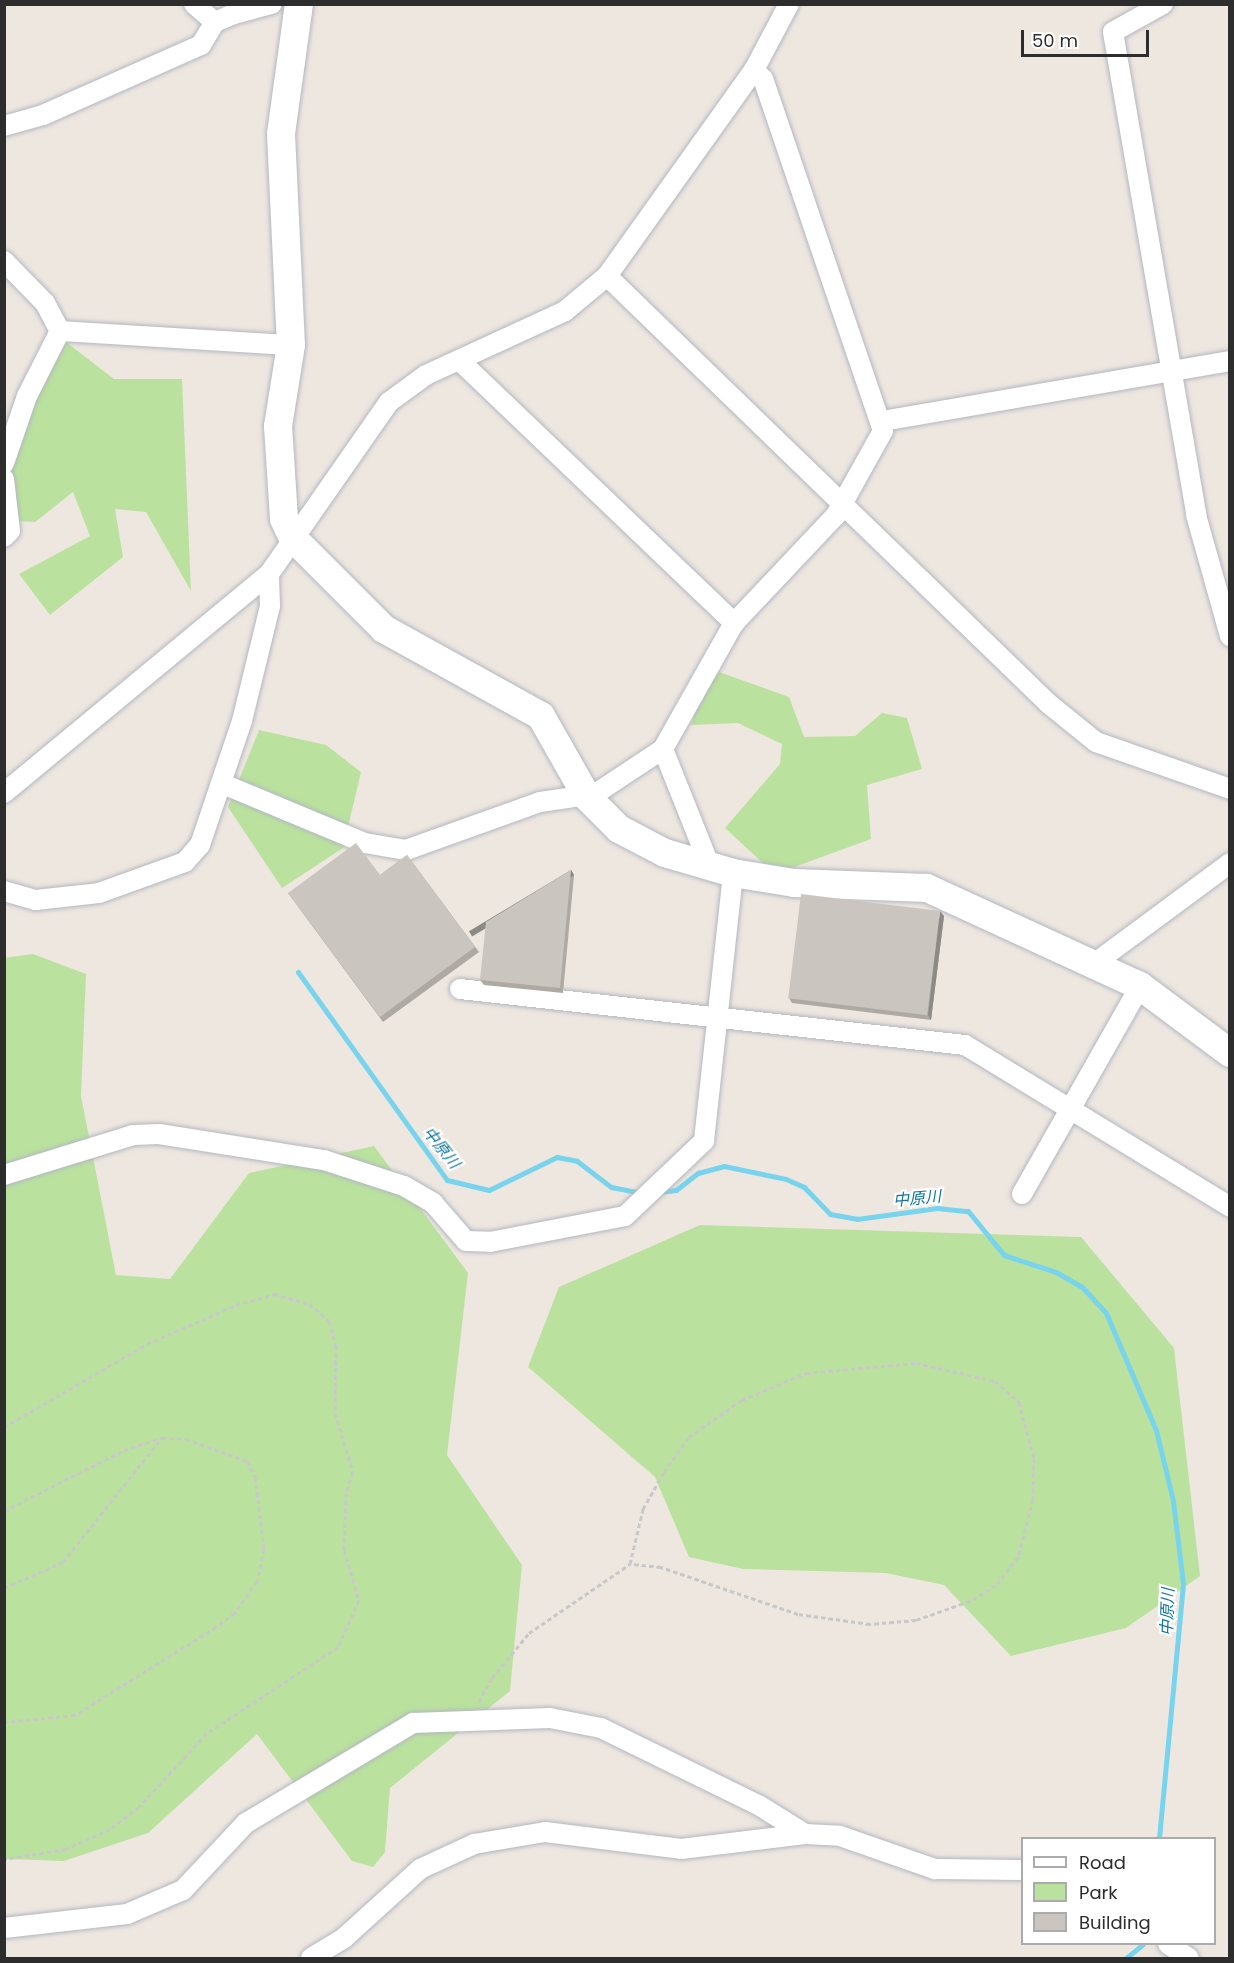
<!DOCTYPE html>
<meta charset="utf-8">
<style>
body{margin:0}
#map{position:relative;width:1234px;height:1963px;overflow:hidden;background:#eee7e0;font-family:Poppins,"Noto Sans JP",sans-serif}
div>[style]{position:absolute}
.green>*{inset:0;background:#bae29e}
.stream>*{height:5px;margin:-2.5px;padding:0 2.5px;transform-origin:2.5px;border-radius:2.5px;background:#77d4ec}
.path>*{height:3px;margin-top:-1.5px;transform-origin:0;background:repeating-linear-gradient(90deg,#c8c8c8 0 4.5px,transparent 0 7.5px)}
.roads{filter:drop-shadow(0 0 2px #b3b7c0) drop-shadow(0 0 2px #b3b7c0)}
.street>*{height:20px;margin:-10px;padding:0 10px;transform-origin:10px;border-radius:10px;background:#fff}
.secondary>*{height:28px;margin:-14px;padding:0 14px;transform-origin:14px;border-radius:14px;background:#fff}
.wall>*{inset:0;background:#aea9a3}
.shaded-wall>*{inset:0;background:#8d8a85;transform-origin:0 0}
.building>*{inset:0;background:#cac5be;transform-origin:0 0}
span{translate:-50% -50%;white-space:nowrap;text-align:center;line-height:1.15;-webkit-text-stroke:4.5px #fff;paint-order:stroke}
.water-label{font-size:16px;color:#12759c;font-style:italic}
.frame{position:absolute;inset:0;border:6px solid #2d2d2d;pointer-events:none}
.legend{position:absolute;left:1021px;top:1837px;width:195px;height:108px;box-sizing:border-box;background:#fff;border:2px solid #ababab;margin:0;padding:8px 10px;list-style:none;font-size:18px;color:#2d2d2d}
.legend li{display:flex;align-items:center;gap:12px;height:30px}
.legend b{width:30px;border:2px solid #ababab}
.scale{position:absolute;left:1021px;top:30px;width:128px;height:27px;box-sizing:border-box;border:3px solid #2d2d2d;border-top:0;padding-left:8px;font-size:18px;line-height:21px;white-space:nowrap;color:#2d2d2d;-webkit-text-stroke:4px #fff;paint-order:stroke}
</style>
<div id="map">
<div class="green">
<i style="clip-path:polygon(66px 342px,114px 379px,182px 379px,191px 591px,146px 512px,115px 509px,123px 557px,50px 615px,19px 574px,90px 536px,73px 492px,35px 522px,18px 521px,11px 466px,26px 415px)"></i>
<i style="clip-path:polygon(719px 672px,789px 697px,804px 737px,855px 736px,882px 713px,907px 718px,922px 769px,867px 785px,871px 839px,775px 874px,725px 828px,780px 764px,782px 744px,738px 723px,691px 725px,700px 698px)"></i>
<i style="clip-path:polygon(259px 730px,326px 745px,361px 772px,343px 848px,282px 888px,228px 807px)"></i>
<i style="clip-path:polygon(33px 954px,86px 974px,81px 1096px,116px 1275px,170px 1279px,249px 1173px,374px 1146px,468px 1273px,447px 1455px,522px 1565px,510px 1691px,390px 1788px,385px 1852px,373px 1867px,352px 1861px,257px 1734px,148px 1833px,64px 1861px,5px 1859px,4px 958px)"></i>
<i style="clip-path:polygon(700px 1225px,1081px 1237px,1174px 1348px,1200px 1576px,1126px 1628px,1011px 1656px,944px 1585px,886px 1573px,743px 1569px,689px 1557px,655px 1477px,528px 1367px,559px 1287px)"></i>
</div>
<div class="stream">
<i style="left:298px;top:972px;width:256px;rotate:54.4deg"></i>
<i style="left:447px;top:1180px;width:43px;rotate:13.4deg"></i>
<i style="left:489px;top:1190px;width:76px;rotate:-25.9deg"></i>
<i style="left:557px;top:1157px;width:20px;rotate:11deg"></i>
<i style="left:577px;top:1161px;width:43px;rotate:37.4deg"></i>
<i style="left:611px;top:1187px;width:31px;rotate:11deg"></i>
<i style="left:659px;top:1192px;width:17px;rotate:-7deg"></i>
<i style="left:676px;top:1190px;width:28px;rotate:-38deg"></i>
<i style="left:698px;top:1173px;width:27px;rotate:-15deg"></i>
<i style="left:724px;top:1166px;width:63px;rotate:11.8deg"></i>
<i style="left:786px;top:1179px;width:20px;rotate:24deg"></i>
<i style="left:804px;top:1187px;width:37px;rotate:46deg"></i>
<i style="left:830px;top:1214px;width:27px;rotate:10deg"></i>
<i style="left:857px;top:1219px;width:81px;rotate:-7.8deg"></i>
<i style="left:937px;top:1208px;width:31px;rotate:6deg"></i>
<i style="left:968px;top:1211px;width:57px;rotate:50.7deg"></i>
<i style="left:1004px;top:1255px;width:55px;rotate:18.1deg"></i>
<i style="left:1056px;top:1272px;width:30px;rotate:30deg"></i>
<i style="left:1082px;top:1287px;width:35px;rotate:47deg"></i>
<i style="left:1106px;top:1313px;width:127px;rotate:66.9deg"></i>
<i style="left:1156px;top:1430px;width:73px;rotate:76.5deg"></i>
<i style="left:1173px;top:1501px;width:84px;rotate:83.1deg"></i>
<i style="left:1183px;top:1584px;width:255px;rotate:95.4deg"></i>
<i style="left:1126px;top:1958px;width:22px;rotate:-39deg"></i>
</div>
<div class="path">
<i style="left:916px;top:1363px;width:81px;rotate:12.8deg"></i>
<i style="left:995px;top:1381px;width:32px;rotate:41deg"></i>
<i style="left:1019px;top:1402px;width:58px;rotate:75deg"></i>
<i style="left:1034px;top:1458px;width:41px;rotate:91.4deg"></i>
<i style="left:1033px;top:1499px;width:60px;rotate:104.5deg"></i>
<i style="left:1018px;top:1557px;width:36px;rotate:128deg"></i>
<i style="left:996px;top:1585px;width:31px;rotate:148deg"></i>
<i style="left:970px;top:1601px;width:57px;rotate:160.6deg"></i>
<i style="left:916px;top:1620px;width:46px;rotate:175deg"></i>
<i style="left:870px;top:1624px;width:73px;rotate:-172.1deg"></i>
<i style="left:798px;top:1614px;width:145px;rotate:-161.1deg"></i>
<i style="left:661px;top:1567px;width:31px;rotate:-174deg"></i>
<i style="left:630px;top:1564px;width:57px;rotate:-76.7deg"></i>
<i style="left:643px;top:1509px;width:43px;rotate:-60.4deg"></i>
<i style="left:664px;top:1472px;width:43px;rotate:-54.5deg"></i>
<i style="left:689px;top:1437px;width:65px;rotate:-34.9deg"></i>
<i style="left:742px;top:1400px;width:69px;rotate:-22.9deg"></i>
<i style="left:806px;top:1373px;width:110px;rotate:-5.2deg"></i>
<i style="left:4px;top:1427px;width:165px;rotate:-30.1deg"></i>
<i style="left:147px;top:1344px;width:97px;rotate:-23.7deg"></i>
<i style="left:236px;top:1305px;width:40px;rotate:-16deg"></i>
<i style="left:274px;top:1294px;width:36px;rotate:16deg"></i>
<i style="left:309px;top:1304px;width:26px;rotate:40deg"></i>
<i style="left:329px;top:1321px;width:25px;rotate:74deg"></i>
<i style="left:336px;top:1345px;width:68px;rotate:90.8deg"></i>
<i style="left:335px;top:1413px;width:62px;rotate:73deg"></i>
<i style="left:353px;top:1472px;width:22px;rotate:108deg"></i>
<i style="left:346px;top:1493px;width:57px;rotate:92deg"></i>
<i style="left:344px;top:1550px;width:52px;rotate:73.3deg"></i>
<i style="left:359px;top:1600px;width:51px;rotate:114.1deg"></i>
<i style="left:338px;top:1647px;width:157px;rotate:146.7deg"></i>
<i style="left:207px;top:1733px;width:100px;rotate:132.6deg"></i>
<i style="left:139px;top:1807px;width:36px;rotate:143deg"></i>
<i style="left:110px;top:1829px;width:48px;rotate:155.6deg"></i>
<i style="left:66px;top:1849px;width:63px;rotate:170.8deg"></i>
<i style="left:4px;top:1511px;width:135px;rotate:-26.9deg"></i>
<i style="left:124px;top:1450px;width:40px;rotate:-18deg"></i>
<i style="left:162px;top:1438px;width:24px;rotate:2deg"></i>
<i style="left:186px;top:1439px;width:65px;rotate:19.8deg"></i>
<i style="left:247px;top:1461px;width:18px;rotate:63deg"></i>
<i style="left:255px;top:1477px;width:73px;rotate:82.9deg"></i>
<i style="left:264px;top:1549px;width:33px;rotate:102deg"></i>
<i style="left:257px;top:1581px;width:39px;rotate:125deg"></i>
<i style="left:235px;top:1613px;width:24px;rotate:144deg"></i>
<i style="left:216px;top:1627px;width:166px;rotate:148deg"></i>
<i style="left:75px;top:1715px;width:71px;rotate:174.4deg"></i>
<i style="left:4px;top:1588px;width:64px;rotate:-23.8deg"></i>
<i style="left:63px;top:1562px;width:157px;rotate:-51.5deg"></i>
<i style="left:479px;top:1702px;width:27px;rotate:-62deg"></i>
<i style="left:492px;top:1678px;width:58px;rotate:-50.6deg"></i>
<i style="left:529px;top:1633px;width:122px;rotate:-34.3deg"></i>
</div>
<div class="roads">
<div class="street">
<i style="left:194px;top:4px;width:28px;rotate:41deg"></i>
<i style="left:1163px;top:4px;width:57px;rotate:150.8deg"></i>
<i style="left:1113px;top:32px;width:490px;rotate:80.2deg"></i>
<i style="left:1196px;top:515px;width:126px;rotate:74.3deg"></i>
<i style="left:4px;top:126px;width:41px;rotate:-15.8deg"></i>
<i style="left:43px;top:115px;width:173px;rotate:-23.9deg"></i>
<i style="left:201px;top:45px;width:27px;rotate:-59deg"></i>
<i style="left:215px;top:22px;width:21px;rotate:-23deg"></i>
<i style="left:234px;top:14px;width:39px;rotate:-15deg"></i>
<i style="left:4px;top:261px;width:59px;rotate:45.7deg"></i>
<i style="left:45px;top:303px;width:32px;rotate:62deg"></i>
<i style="left:60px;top:331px;width:73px;rotate:116.9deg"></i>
<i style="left:27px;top:396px;width:71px;rotate:108.9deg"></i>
<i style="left:607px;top:276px;width:615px;rotate:44.08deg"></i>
<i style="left:1049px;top:704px;width:60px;rotate:39deg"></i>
<i style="left:1096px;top:742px;width:142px;rotate:19.3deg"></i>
<i style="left:60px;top:331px;width:231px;rotate:3.5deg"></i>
<i style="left:459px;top:360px;width:381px;rotate:43.7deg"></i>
<i style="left:883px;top:421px;width:352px;rotate:-9.8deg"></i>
<i style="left:4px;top:479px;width:52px;rotate:83.4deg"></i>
<i style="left:10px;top:531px;width:8px;rotate:135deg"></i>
<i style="left:663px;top:749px;width:124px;rotate:68.2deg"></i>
<i style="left:223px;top:784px;width:154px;rotate:22.6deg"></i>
<i style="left:365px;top:843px;width:42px;rotate:9.7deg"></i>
<i style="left:406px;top:850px;width:142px;rotate:-19.7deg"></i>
<i style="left:540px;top:802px;width:56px;rotate:-8.3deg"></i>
<i style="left:595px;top:794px;width:82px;rotate:-33.5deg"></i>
<i style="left:663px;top:749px;width:145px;rotate:-60.6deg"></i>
<i style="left:734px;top:623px;width:149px;rotate:-46.6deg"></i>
<i style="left:836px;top:515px;width:96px;rotate:-60.8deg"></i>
<i style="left:883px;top:431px;width:372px;rotate:-108.8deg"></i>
<i style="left:763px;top:79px;width:13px;rotate:-135deg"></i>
<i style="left:4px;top:793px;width:344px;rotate:-39.6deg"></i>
<i style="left:269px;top:574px;width:210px;rotate:-55.1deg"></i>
<i style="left:389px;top:402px;width:46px;rotate:-36.1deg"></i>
<i style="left:426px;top:375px;width:153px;rotate:-24.7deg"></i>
<i style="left:565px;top:311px;width:55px;rotate:-39.8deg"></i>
<i style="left:607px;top:276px;width:253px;rotate:-54.5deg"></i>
<i style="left:754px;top:70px;width:75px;rotate:-62.1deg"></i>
<i style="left:4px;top:891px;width:33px;rotate:16deg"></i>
<i style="left:36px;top:900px;width:63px;rotate:-6.3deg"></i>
<i style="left:99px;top:893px;width:91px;rotate:-19.8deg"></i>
<i style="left:185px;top:862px;width:23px;rotate:-49deg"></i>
<i style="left:200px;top:845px;width:131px;rotate:-71.3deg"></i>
<i style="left:242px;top:721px;width:118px;rotate:-76.3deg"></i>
<i style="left:270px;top:606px;width:32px;rotate:-92deg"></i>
<i style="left:1091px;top:966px;width:173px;rotate:-36.5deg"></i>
<i style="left:460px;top:989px;width:508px;rotate:6.33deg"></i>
<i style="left:965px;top:1045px;width:311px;rotate:31.4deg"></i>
<i style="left:4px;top:1175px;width:135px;rotate:-17.2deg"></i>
<i style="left:133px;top:1135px;width:26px;rotate:-2deg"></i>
<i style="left:159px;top:1134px;width:167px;rotate:9deg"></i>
<i style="left:324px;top:1160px;width:84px;rotate:18deg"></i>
<i style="left:404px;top:1186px;width:34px;rotate:30deg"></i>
<i style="left:433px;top:1203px;width:50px;rotate:49deg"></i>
<i style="left:466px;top:1241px;width:24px;rotate:2deg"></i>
<i style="left:490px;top:1242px;width:137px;rotate:-10.9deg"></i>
<i style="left:625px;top:1216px;width:109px;rotate:-43.5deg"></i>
<i style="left:704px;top:1141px;width:270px;rotate:-83.8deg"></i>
<i style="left:1022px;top:1194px;width:239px;rotate:-60.4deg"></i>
<i style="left:4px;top:1928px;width:124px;rotate:-6.5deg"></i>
<i style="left:127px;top:1914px;width:61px;rotate:-23.2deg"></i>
<i style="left:183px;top:1890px;width:92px;rotate:-46.8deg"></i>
<i style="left:246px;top:1823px;width:195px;rotate:-30.9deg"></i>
<i style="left:413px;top:1723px;width:137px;rotate:-2.1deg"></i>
<i style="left:550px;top:1718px;width:52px;rotate:11.1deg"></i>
<i style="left:601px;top:1728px;width:177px;rotate:26.1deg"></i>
<i style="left:760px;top:1806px;width:53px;rotate:31.9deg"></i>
<i style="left:1168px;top:1944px;width:25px;rotate:34deg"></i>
<i style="left:311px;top:1958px;width:39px;rotate:-31deg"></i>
<i style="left:344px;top:1938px;width:103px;rotate:-42.2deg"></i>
<i style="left:420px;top:1869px;width:60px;rotate:-24.8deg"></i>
<i style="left:474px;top:1844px;width:72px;rotate:-9.6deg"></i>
<i style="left:545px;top:1832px;width:137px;rotate:7.1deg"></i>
<i style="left:681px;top:1849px;width:125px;rotate:-6.9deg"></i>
<i style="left:805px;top:1834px;width:35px;rotate:3deg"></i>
<i style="left:840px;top:1836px;width:101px;rotate:19.2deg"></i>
<i style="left:935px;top:1869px;width:87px;rotate:0.7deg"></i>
</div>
<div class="secondary">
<i style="left:299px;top:4px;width:131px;rotate:97.9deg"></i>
<i style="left:281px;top:134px;width:211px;rotate:87.3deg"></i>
<i style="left:291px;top:345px;width:82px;rotate:99.1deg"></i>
<i style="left:278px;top:426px;width:93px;rotate:86.3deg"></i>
<i style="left:284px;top:519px;width:21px;rotate:65deg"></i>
<i style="left:293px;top:538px;width:129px;rotate:45deg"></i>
<i style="left:384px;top:629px;width:179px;rotate:29deg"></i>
<i style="left:541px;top:716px;width:93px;rotate:60.4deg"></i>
<i style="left:587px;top:797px;width:45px;rotate:45deg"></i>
<i style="left:619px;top:829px;width:52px;rotate:27.6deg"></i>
<i style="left:665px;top:853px;width:71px;rotate:16.4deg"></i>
<i style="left:733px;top:873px;width:62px;rotate:9.3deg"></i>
<i style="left:794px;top:883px;width:133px;rotate:2.2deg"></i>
<i style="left:927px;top:888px;width:234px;rotate:24.7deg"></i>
<i style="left:1140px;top:986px;width:112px;rotate:36.7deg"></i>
</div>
</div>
<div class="wall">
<i style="clip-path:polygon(407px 855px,479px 952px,383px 1022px,288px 893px,380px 875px)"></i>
<i style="clip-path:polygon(571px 870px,574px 875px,563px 993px,484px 985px,480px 980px)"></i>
<i style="clip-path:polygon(944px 916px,931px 1020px,792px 1003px,789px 998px)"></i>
</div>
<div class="shaded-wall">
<i style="left:571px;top:870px;width:6px;height:119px;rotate:59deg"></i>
<i style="clip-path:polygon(940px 911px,944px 916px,931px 1020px,928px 1015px)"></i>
</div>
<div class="building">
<i style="clip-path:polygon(356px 843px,380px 875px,407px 855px,475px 947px,380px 1017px,288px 893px)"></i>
<i style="clip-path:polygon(571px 870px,560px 988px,480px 980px,486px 922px)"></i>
<i style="left:801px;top:894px;width:140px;height:105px;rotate:7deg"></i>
</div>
<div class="water-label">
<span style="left:441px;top:1148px;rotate:51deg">中原川</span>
<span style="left:917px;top:1199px;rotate:-5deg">中原川</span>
<span style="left:1168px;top:1612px;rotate:-88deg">中原川</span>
</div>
<div class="frame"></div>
<ul class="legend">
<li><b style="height:8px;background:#fff"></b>Road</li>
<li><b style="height:16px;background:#bae29e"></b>Park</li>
<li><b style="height:16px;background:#cac5be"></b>Building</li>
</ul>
<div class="scale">50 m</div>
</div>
